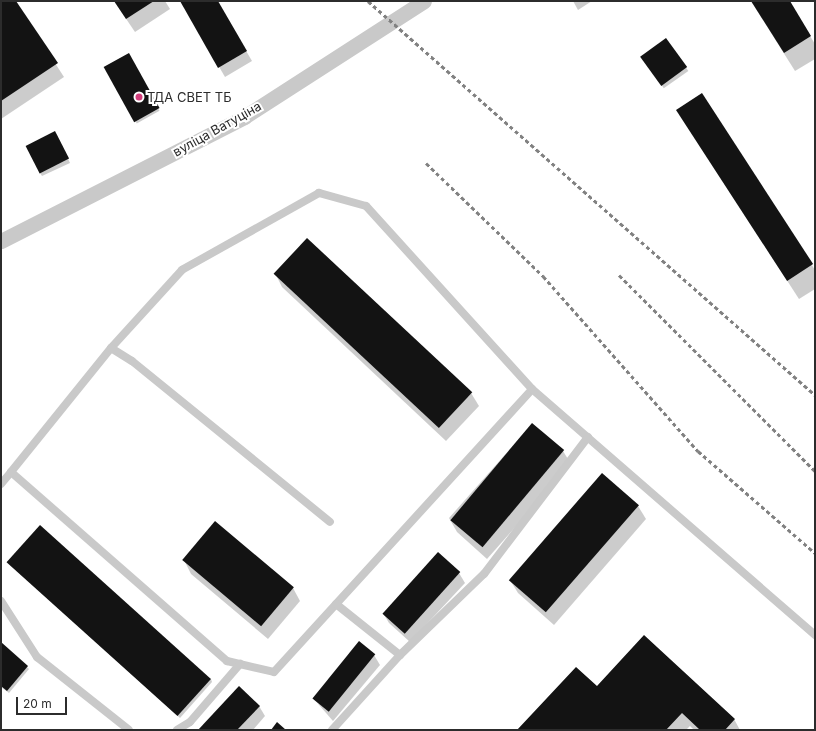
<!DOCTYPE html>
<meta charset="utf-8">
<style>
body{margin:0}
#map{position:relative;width:816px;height:731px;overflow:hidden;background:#fff;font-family:Inter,sans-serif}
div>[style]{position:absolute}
.shadow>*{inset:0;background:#0003;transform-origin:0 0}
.building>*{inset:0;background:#131313;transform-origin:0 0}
.lane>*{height:8px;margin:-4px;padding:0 4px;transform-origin:4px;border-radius:4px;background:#c9c9c9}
.street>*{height:15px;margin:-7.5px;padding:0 7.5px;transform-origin:7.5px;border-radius:7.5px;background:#c9c9c9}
.rail>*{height:3px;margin-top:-1.5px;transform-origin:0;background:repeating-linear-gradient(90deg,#818181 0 4px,transparent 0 7px)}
.dots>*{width:11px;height:11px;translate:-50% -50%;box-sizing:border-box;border:2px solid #fff;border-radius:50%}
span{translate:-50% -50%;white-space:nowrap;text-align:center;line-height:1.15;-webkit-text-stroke:4px #fff;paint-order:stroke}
.poi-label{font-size:13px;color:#2c2c2c}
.left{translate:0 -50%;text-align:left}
.street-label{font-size:13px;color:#2c2c2c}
.frame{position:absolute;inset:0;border:2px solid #2c2c2c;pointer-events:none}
.scale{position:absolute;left:16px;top:697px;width:51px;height:18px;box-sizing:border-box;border:2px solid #2c2c2c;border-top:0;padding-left:5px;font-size:12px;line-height:14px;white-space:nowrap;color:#2c2c2c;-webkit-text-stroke:3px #fff;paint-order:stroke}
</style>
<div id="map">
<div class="shadow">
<i style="clip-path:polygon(1px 1px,15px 1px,64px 77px,1px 119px)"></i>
<i style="clip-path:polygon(114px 1px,165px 1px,170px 9px,135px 32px)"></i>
<i style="clip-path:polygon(181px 1px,217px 1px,252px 61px,225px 77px)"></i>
<i style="clip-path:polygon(573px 1px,592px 1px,578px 10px)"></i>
<i style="clip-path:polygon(751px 1px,788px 1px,815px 44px,815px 59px,795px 71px)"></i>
<i style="left:666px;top:39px;width:39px;height:30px;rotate:55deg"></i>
<i style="left:128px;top:54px;width:65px;height:26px;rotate:61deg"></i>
<i style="clip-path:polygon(702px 94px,815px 270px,815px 289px,799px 299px,689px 129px)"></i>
<i style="clip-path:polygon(57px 135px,70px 163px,42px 176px,40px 173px)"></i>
<i style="clip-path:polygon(275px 273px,471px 393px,479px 406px,446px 441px,282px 287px)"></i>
<i style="clip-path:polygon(532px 424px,563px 451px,571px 464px,487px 559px,457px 532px,449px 518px)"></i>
<i style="clip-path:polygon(602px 474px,638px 506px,646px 519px,554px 625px,518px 593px,510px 580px)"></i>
<i style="clip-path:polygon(184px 560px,293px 588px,300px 601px,268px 639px,191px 574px)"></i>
<i style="clip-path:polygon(7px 562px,211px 679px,212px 682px,180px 718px)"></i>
<i style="clip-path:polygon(459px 573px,465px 583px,410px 642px,389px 623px,383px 613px)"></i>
<i style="clip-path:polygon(1px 644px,29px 669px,9px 693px,1px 687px)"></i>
<i style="clip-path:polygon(374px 655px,380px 665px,333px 721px,313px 698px)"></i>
<i style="clip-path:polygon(597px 687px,734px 719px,740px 730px,694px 730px,690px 726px,686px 730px,519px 730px)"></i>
<i style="clip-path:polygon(259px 706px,265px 716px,253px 730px,199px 730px)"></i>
</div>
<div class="building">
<i style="clip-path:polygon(1px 1px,16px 1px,58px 63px,1px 101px)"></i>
<i style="clip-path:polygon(114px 1px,154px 1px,126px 19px)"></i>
<i style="clip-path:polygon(180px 1px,218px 1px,247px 51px,218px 68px)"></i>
<i style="clip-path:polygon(751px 1px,790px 1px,811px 36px,784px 53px)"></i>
<i style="left:666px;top:38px;width:36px;height:32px;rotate:54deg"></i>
<i style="left:129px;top:53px;width:63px;height:29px;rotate:61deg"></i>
<i style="left:702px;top:93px;width:204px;height:31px;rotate:57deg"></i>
<i style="left:55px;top:131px;width:31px;height:33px;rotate:63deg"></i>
<i style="left:307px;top:238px;width:226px;height:49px;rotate:43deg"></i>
<i style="left:532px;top:423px;width:42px;height:127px;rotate:40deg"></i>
<i style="left:602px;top:473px;width:49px;height:142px;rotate:41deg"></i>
<i style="left:215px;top:521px;width:103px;height:51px;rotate:40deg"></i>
<i style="left:40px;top:525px;width:230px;height:50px;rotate:42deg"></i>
<i style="left:438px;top:552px;width:30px;height:83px;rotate:42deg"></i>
<i style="clip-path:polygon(644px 635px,735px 719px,725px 730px,700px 730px,682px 713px,666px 730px,517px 730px,576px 667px,597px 686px)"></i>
<i style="left:359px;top:641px;width:21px;height:74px;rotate:39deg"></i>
<i style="clip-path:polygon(1px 642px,28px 666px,7px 691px,1px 686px)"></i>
<i style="clip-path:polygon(239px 686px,260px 706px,237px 730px,198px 730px)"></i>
<i style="clip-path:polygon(277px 722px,286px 730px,271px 730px)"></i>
</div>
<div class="lane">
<i style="left:111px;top:348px;width:159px;rotate:128.9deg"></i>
<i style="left:11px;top:472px;width:287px;rotate:41.2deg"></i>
<i style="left:227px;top:661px;width:48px;rotate:13.2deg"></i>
<i style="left:274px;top:672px;width:383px;rotate:-47.6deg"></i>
<i style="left:532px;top:389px;width:247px;rotate:-132.2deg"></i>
<i style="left:366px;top:206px;width:49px;rotate:-164.5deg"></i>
<i style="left:319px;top:193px;width:157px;rotate:150.7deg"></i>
<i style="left:182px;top:270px;width:105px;rotate:132.3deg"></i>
<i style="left:111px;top:348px;width:25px;rotate:32deg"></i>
<i style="left:132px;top:361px;width:255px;rotate:39.1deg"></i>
<i style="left:532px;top:389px;width:375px;rotate:41deg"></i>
<i style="left:1px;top:484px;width:16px;rotate:-50deg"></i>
<i style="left:1px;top:601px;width:67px;rotate:57.3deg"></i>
<i style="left:37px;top:657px;width:117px;rotate:38.4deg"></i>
<i style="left:336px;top:604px;width:82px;rotate:38.6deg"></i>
<i style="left:177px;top:730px;width:15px;rotate:-32deg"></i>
<i style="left:190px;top:722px;width:77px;rotate:-49.2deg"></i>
<i style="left:332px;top:730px;width:101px;rotate:-47.8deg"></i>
<i style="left:400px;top:655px;width:117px;rotate:-44deg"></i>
<i style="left:484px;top:574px;width:172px;rotate:-52.8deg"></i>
</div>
<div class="street">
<i style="left:1px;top:241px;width:273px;rotate:-27deg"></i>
<i style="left:244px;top:117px;width:214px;rotate:-32.8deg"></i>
</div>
<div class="rail">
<i style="left:368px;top:1px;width:596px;rotate:41.39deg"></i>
<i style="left:426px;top:163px;width:163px;rotate:44deg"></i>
<i style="left:543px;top:276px;width:234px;rotate:48.5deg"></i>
<i style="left:698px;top:451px;width:155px;rotate:41.1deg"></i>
<i style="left:619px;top:275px;width:277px;rotate:45deg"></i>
</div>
<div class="dots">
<i style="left:139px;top:97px;background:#d33e7c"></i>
</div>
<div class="poi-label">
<span class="left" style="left:147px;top:97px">ТДА СВЕТ ТБ</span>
</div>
<div class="street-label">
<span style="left:217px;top:129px;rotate:-29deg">вуліца Ватуціна</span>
</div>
<div class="frame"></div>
<div class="scale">20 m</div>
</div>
